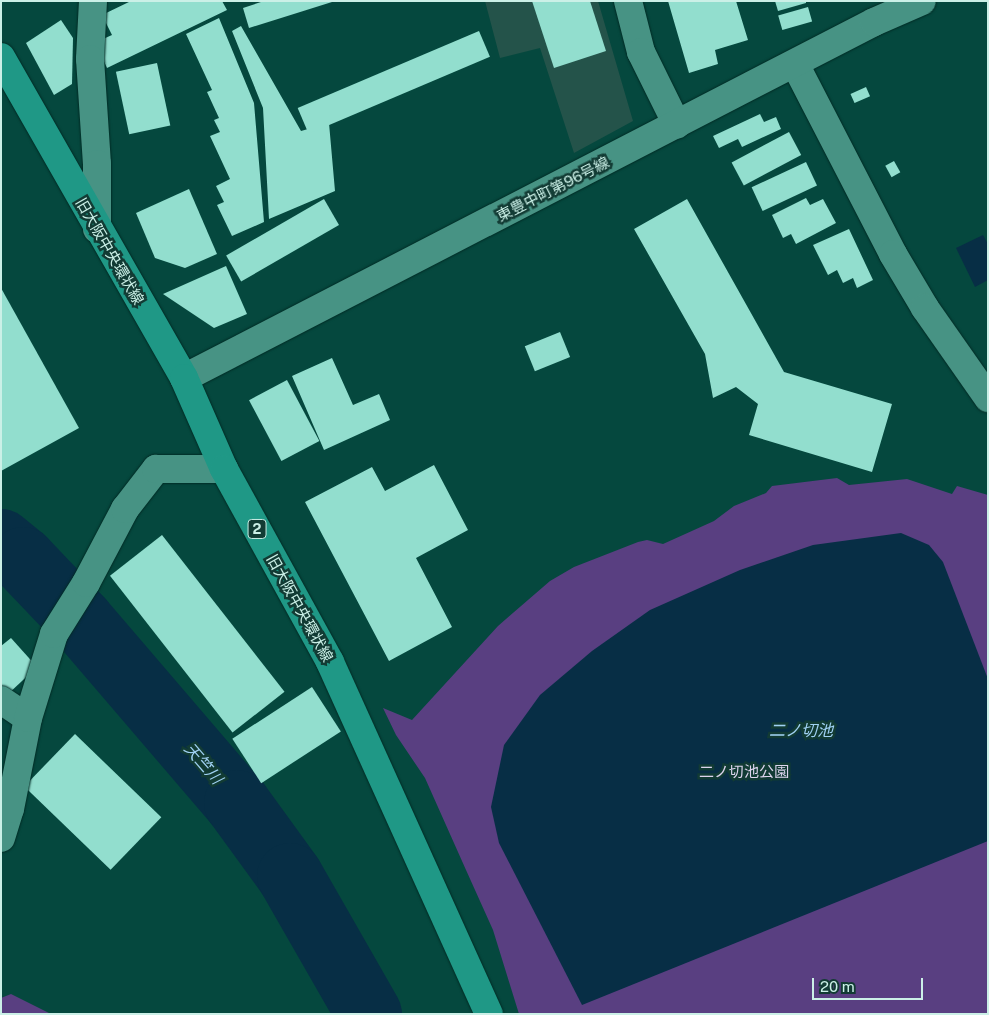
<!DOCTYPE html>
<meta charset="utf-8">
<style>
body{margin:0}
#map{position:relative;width:989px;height:1015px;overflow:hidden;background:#05483e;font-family:"Public Sans","Noto Sans JP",sans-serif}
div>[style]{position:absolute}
.built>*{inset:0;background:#24534a}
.green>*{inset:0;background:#593f81}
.water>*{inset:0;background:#072e45}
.river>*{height:66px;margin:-33px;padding:0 33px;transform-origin:33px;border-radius:33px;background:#072e45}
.building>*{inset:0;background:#92dece;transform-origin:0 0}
.roads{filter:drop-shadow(0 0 1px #002b25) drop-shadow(0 0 1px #002b25)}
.minor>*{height:28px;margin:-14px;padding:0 14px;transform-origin:14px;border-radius:14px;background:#479384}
.tertiary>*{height:28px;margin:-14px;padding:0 14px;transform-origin:14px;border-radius:14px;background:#479384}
.primary>*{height:28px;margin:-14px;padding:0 14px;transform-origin:14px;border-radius:14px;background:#1f9886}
span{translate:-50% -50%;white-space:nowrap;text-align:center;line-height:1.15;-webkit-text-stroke:5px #123b34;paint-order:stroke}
.shield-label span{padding:1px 4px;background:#123b34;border:1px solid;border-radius:4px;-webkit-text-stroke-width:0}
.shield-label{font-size:14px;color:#cbf0e7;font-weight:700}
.street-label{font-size:15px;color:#cbf0e7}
.park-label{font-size:15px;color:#dcd4ed}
.water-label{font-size:16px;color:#a0d1f3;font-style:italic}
.frame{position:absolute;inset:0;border:2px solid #cbf0e7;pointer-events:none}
.scale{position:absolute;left:812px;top:978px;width:111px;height:22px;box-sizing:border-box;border:2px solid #cbf0e7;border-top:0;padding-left:6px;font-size:15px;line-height:18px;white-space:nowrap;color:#cbf0e7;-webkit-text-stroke:4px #123b34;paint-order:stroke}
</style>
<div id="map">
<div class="built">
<i style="clip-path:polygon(485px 1px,598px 1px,633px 121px,574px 153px,540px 48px,500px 58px)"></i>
</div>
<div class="green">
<i style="clip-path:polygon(837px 478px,849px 485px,907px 479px,952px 494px,957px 486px,988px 495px,988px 1014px,519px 1014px,493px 930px,466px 870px,425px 778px,396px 735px,383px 708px,412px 720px,498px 626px,550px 581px,574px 567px,638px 542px,647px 540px,663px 544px,714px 521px,734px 506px,766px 493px,772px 486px)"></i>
<i style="clip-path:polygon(11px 994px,51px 1014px,1px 1014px,1px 998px)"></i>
</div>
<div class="water">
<i style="clip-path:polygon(983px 235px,988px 244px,988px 280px,975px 287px,956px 248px)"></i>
<i style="clip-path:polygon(901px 533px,929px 545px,943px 562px,988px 679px,988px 841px,582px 1005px,499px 843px,491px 807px,504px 745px,540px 695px,592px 651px,650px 610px,740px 570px,813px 545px)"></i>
</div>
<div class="river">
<i style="left:1px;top:542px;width:28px;rotate:39deg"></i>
<i style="left:23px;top:560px;width:84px;rotate:46.4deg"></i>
<i style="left:81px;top:621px;width:240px;rotate:49.4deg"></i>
<i style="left:237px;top:803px;width:90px;rotate:54deg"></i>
<i style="left:290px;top:876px;width:159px;rotate:60.2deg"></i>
</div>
<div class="building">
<i style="clip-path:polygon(131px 1px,222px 1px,227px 10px,107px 68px,101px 55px,103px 39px,112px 35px,102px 15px)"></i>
<i style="clip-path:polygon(264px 1px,332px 1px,332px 2px,249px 28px,243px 8px)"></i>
<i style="clip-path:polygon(532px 1px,590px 1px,606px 51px,554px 68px)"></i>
<i style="clip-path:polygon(668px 1px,736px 1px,748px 40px,715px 50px,718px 64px,689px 73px)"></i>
<i style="clip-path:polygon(775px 1px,806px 1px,806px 3px,778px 11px)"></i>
<i style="left:808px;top:7px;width:15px;height:31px;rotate:74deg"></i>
<i style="clip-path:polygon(219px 18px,254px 103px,264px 222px,232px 236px,217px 205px,224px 202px,216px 186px,230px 179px,210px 136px,220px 132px,214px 120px,219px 118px,207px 92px,212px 90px,186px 34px)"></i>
<i style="clip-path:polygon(61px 20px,73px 38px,72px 84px,54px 95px,26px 43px)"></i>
<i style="clip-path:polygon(241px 26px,301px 131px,329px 123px,335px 191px,269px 219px,263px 108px,232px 31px)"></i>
<i style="left:479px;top:31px;width:28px;height:197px;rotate:67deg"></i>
<i style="left:157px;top:63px;width:64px;height:42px;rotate:78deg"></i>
<i style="left:866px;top:87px;width:10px;height:17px;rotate:66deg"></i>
<i style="clip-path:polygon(760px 114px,764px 122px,776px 117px,781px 129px,742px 147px,738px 139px,719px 148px,713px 136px)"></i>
<i style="left:789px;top:132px;width:26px;height:65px;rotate:62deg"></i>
<i style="left:894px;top:161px;width:13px;height:10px;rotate:61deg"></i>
<i style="left:806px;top:162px;width:26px;height:60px;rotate:65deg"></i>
<i style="clip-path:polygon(189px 189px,217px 254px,185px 268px,155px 258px,136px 213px)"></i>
<i style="clip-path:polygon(806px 198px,810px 205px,823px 199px,836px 223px,796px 244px,791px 234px,783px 238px,772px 215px)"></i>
<i style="left:324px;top:199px;width:30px;height:113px;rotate:60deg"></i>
<i style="clip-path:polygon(687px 199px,784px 372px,892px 404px,872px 472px,749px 435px,758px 404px,736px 387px,713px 398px,705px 354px,634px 229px)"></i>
<i style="clip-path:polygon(849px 229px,873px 280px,857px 288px,853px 278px,843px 283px,837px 270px,828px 275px,813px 245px)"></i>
<i style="clip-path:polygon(226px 266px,247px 314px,214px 328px,163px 294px)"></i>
<i style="clip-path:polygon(1px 288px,79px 428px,1px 471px)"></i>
<i style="left:560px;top:332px;width:27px;height:38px;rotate:68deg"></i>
<i style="clip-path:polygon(332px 358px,353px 405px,379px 394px,390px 420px,324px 450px,292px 376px)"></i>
<i style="left:287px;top:380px;width:69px;height:43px;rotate:62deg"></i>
<i style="clip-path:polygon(434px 465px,468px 530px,416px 558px,452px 627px,389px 661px,305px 502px,372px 467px,385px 491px)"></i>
<i style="left:162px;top:535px;width:199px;height:66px;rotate:52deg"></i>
<i style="clip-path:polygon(11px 638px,37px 667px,7px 695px,1px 689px,1px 646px)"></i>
<i style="left:312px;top:687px;width:53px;height:95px;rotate:57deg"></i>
<i style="left:75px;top:734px;width:120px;height:73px;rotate:44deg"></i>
</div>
<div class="roads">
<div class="minor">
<i style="left:93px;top:1px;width:58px;rotate:93deg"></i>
<i style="left:90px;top:59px;width:105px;rotate:86.2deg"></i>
<i style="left:97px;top:164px;width:65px;rotate:90deg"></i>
<i style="left:628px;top:1px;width:53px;rotate:75.7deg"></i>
<i style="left:641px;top:52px;width:81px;rotate:63.7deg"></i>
<i style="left:795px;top:64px;width:214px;rotate:62.7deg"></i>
<i style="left:893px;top:254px;width:63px;rotate:59.3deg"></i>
<i style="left:925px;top:308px;width:110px;rotate:55deg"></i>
<i style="left:1px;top:700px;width:32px;rotate:34deg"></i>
<i style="left:1px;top:838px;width:30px;rotate:-73deg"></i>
<i style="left:10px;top:809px;width:93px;rotate:-78.8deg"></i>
<i style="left:28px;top:718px;width:88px;rotate:-72.8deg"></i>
<i style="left:54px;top:634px;width:60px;rotate:-57.9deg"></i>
<i style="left:86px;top:583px;width:84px;rotate:-62.2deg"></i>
<i style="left:125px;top:509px;width:51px;rotate:-52.2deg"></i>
<i style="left:156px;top:469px;width:68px"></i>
</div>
<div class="tertiary">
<i style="left:184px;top:378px;width:776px;rotate:-27.29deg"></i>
<i style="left:874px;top:22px;width:52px;rotate:-23.6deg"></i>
</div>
<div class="primary">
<i style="left:1px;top:57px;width:369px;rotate:60.3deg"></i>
<i style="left:184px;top:378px;width:99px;rotate:66.3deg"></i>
<i style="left:224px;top:469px;width:220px;rotate:61.2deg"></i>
<i style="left:330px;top:662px;width:386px;rotate:65.7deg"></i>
</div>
</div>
<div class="shield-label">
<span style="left:257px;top:529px">2</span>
</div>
<div class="street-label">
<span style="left:553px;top:189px;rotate:-27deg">東豊中町第96号線</span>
<span style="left:110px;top:251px;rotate:60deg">旧大阪中央環状線</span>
<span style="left:300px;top:608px;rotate:61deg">旧大阪中央環状線</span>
</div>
<div class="park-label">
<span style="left:744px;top:772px">二ノ切池公園</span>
</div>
<div class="water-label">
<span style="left:801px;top:731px">二ノ切池</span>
<span style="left:203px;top:764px;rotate:49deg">天竺川</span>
</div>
<div class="frame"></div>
<div class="scale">20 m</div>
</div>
